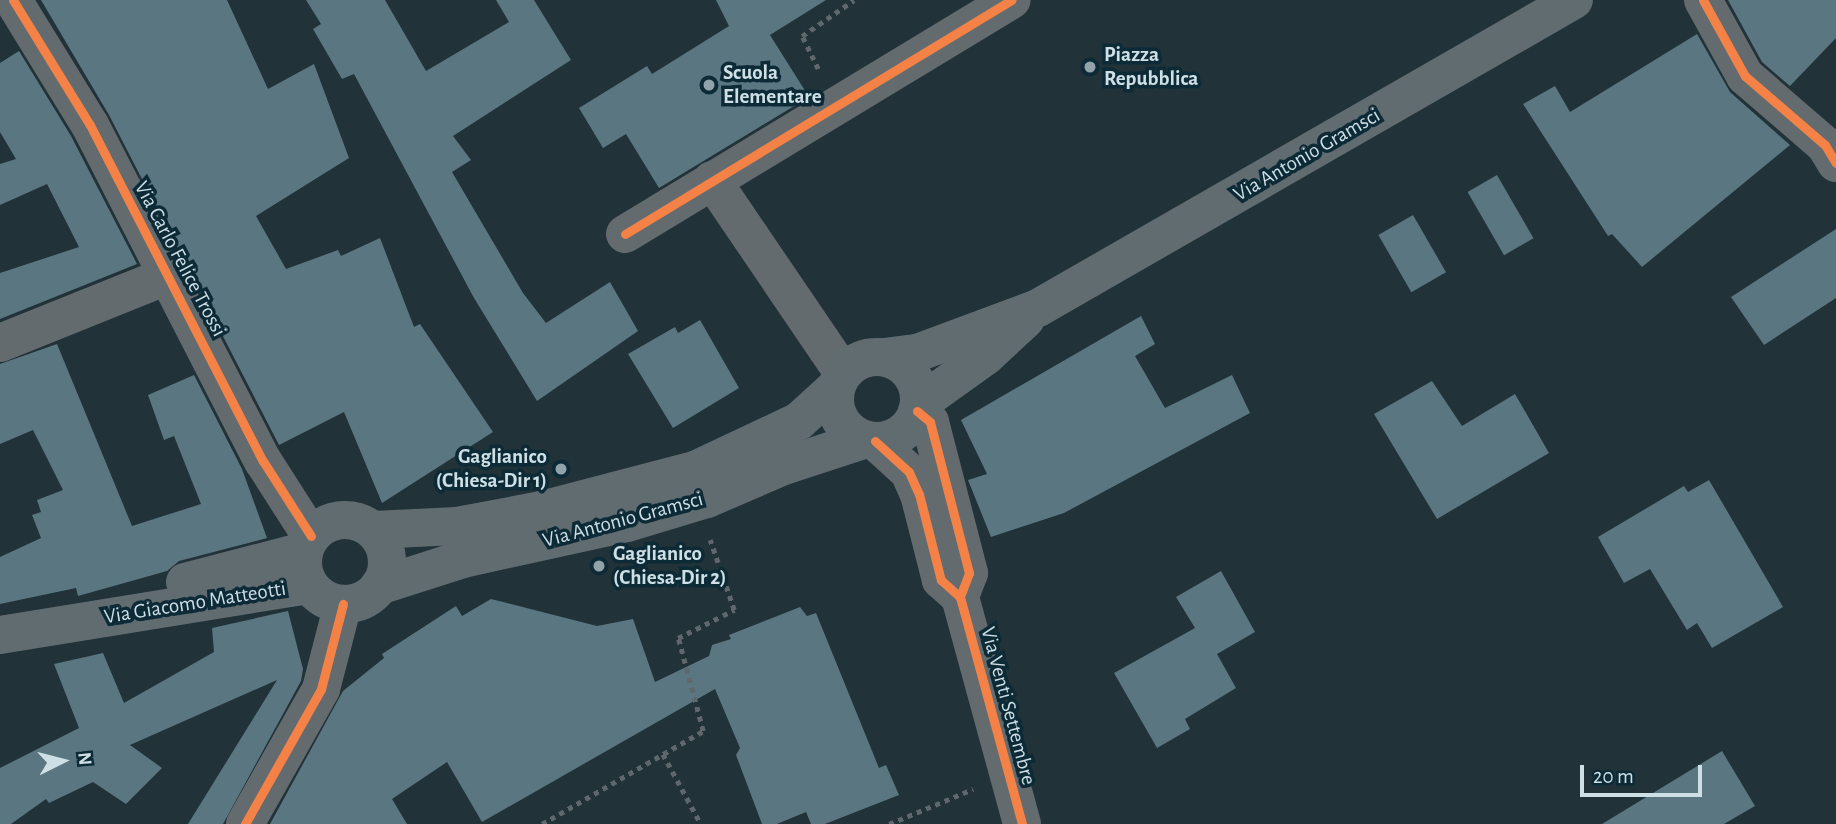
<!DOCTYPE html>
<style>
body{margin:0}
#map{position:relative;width:1836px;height:824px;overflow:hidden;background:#213238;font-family:"Alegreya Sans",sans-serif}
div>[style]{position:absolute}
.building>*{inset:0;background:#5a7681;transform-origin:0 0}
.path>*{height:4.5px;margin-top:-2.25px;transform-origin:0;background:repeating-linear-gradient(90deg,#5e686c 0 5px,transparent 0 10px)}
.minor>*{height:38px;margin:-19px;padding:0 19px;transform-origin:19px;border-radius:19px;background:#636b6f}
.major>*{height:38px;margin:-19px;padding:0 19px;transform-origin:19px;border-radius:19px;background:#616c71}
.major>.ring{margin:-19px;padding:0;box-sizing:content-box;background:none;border:38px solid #616c71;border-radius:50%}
.cycleway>*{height:9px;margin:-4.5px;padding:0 4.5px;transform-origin:4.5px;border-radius:4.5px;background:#f48246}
.dots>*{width:19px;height:19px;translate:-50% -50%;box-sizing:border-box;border:4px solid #0d2b37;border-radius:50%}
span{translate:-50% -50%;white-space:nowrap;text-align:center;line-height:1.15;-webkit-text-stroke:7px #0d2b37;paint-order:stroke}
.poi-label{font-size:21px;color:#cedfe6;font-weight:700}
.left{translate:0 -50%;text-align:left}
.right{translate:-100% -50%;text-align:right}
.street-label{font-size:21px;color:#cedfe6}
.north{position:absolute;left:28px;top:726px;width:70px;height:70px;-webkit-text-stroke:5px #0d2b37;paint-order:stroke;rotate:84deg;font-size:19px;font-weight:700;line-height:28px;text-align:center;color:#cedfe6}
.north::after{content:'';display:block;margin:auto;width:24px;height:32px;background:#cedfe6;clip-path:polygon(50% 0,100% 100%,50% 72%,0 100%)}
.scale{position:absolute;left:1580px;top:765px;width:122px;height:32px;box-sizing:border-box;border:4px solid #cedfe6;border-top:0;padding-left:9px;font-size:21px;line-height:24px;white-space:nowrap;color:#cedfe6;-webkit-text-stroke:5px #0d2b37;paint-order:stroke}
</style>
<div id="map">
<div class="building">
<i style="clip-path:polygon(41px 0,227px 0,268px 89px,314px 64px,349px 158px,256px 216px,286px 269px,338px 250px,341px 256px,380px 238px,414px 327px,420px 324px,493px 432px,382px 503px,344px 412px,279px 445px,109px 115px)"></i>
<i style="clip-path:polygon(306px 0,385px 0,426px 71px,509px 22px,496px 0,534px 0,571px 60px,453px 136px,471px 160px,452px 172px,523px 293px,546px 323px,610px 282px,638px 331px,537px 401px,474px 298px,354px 74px,342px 79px,313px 29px,321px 24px)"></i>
<i style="clip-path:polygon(716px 0,826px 0,770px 35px,809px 97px,659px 188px,626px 134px,603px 148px,579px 108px,647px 66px,652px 74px,729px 26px)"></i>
<i style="clip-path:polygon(1728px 0,1836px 0,1836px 38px,1790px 86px,1762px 62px)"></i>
<i style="clip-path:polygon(1697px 34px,1730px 92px,1790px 145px,1642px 267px,1612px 234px,1608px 236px,1523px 104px,1555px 86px,1570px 112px)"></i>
<i style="clip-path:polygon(19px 51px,71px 136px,137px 264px,0 319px,0 273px,79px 247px,47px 184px,0 205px,0 164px,16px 159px,0 132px,0 63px)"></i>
<i style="left:1497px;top:175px;width:73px;height:34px;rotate:60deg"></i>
<i style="left:1413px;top:215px;width:66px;height:40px;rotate:60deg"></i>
<i style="clip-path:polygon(1836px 229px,1836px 298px,1764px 345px,1731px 297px)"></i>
<i style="clip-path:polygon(1141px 316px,1155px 344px,1135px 356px,1165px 408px,1232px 375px,1250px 413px,1064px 513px,991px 537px,968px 480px,987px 474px,961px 420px)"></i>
<i style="clip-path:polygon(700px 320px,739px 388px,673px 428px,628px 354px,675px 327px,678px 333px)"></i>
<i style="clip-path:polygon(57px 344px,132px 526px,201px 504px,174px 436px,164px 440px,148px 395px,194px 375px,242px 469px,267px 538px,179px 561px,167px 571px,78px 596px,76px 588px,0 604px,0 557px,41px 538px,32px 515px,41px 512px,37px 500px,63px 490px,33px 430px,0 444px,0 364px)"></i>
<i style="clip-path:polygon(1432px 381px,1462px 426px,1515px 394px,1549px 453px,1437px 519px,1374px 414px)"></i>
<i style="clip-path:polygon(1709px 480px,1783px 607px,1712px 648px,1697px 623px,1687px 630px,1650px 569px,1624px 583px,1598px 537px,1684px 486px,1688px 492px)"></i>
<i style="clip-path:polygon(1221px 571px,1255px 632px,1217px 654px,1236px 688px,1185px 719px,1190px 729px,1157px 748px,1114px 673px,1195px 628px,1176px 597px)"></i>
<i style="clip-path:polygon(491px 599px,597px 626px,633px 619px,655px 682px,709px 656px,712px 645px,731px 639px,729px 635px,800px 607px,807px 616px,816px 613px,879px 768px,886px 765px,899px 795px,825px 824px,811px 824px,806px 812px,777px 824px,762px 824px,736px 755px,740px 748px,715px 689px,482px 822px,447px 762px,392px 799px,407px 824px,270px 824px,343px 691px,384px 658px,382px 654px,456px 606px,462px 616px)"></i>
<i style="clip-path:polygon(288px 611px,303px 669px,301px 681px,223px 824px,188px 824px,277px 680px,130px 745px,162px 768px,126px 804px,93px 782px,49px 803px,46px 799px,11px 824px,0 824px,0 768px,79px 728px,54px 664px,103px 653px,124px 703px,214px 652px,212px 628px)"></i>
<i style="clip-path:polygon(1722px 751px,1755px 806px,1724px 824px,1602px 824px)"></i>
</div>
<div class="path">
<i style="left:818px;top:69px;width:37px;rotate:-116deg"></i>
<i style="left:802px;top:36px;width:63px;rotate:-34.7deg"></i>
<i style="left:663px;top:754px;width:80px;rotate:61.5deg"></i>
<i style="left:542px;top:824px;width:186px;rotate:-30deg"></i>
<i style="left:703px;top:731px;width:96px;rotate:-105deg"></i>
<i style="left:678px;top:638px;width:63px;rotate:-26.6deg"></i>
<i style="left:734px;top:610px;width:74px;rotate:-108.9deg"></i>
<i style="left:889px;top:824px;width:91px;rotate:-22.6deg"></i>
</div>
<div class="minor">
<i style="left:13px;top:0;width:147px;rotate:58.4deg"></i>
<i style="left:90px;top:125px;width:378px;rotate:62.8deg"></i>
<i style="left:263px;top:461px;width:89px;rotate:57.4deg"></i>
<i style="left:1703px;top:0;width:87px;rotate:61.1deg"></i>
<i style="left:1745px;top:76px;width:106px;rotate:40.8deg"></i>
<i style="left:1825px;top:145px;width:21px;rotate:59deg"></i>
<i style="left:712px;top:180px;width:233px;rotate:55.8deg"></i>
<i style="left:625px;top:234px;width:452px;rotate:-31.2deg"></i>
<i style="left:0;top:343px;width:182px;rotate:-21.9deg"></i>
<i style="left:917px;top:411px;width:17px;rotate:40deg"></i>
<i style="left:930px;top:422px;width:156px;rotate:75.5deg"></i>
<i style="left:969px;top:573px;width:26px;rotate:111deg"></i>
<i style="left:875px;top:441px;width:46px;rotate:42.4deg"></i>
<i style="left:909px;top:472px;width:24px;rotate:66deg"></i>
<i style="left:919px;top:494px;width:89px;rotate:75.7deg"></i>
<i style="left:941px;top:580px;width:25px;rotate:42deg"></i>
<i style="left:960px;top:597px;width:235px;rotate:74.7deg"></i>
<i style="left:245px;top:824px;width:155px;rotate:-60.6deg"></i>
<i style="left:321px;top:689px;width:88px;rotate:-75.5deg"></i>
</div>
<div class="major">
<i style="left:884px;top:357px;width:33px;rotate:-7deg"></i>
<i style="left:917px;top:353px;width:129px;rotate:-20.4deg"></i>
<i style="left:1038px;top:308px;width:618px;rotate:-29.88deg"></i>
<i class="ring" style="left:835px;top:357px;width:46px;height:46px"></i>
<i style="left:919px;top:404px;width:82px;rotate:-35.6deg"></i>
<i style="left:986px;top:356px;width:54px;rotate:-42.8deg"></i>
<i class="ring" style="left:303px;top:520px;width:46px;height:46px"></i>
<i style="left:373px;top:530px;width:84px;rotate:-2.7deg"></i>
<i style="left:457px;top:526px;width:86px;rotate:-10.7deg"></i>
<i style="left:542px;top:510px;width:158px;rotate:-14.7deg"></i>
<i style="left:695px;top:470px;width:115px;rotate:-25.2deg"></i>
<i style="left:799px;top:421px;width:49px;rotate:-42.5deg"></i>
<i style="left:185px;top:582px;width:123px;rotate:-14.6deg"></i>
<i style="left:379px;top:586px;width:88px;rotate:-17.8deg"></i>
<i style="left:463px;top:559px;width:168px;rotate:-12.4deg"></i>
<i style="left:627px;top:523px;width:84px;rotate:-16.7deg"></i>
<i style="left:707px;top:499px;width:84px;rotate:-23.2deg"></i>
<i style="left:784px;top:466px;width:83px;rotate:-18.2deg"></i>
<i style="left:0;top:635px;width:313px;rotate:-9.2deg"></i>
</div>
<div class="cycleway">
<i style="left:13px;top:0;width:147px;rotate:58.4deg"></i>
<i style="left:90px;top:125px;width:378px;rotate:62.8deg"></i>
<i style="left:263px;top:461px;width:89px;rotate:57.4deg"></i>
<i style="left:1703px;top:0;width:87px;rotate:61.1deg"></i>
<i style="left:1745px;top:76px;width:106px;rotate:40.8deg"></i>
<i style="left:1825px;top:145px;width:21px;rotate:59deg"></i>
<i style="left:625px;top:234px;width:452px;rotate:-31.2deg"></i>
<i style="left:917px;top:411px;width:17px;rotate:40deg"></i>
<i style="left:930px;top:422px;width:156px;rotate:75.5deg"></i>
<i style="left:969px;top:573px;width:26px;rotate:111deg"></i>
<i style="left:875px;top:441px;width:46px;rotate:42.4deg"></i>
<i style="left:909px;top:472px;width:24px;rotate:66deg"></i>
<i style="left:919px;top:494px;width:89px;rotate:75.7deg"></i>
<i style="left:941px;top:580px;width:25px;rotate:42deg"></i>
<i style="left:960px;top:597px;width:235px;rotate:74.7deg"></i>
<i style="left:245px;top:824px;width:155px;rotate:-60.6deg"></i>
<i style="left:321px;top:689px;width:88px;rotate:-75.5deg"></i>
</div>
<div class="dots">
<i style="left:1090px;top:67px;background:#91a2a9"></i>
<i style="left:709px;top:85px;background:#91a2a9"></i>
<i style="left:561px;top:469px;background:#91a2a9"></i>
<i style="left:599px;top:566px;background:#91a2a9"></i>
</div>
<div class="poi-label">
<span class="left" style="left:1104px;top:67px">Piazza<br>Repubblica</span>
<span class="left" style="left:723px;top:85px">Scuola<br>Elementare</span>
<span class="right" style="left:547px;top:469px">Gaglianico<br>(Chiesa-Dir 1)</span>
<span class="left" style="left:613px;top:566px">Gaglianico<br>(Chiesa-Dir 2)</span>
</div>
<div class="street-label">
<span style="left:1307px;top:155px;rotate:-30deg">Via Antonio Gramsci</span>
<span style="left:180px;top:259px;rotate:62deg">Via Carlo Felice Trossi</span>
<span style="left:623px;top:520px;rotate:-15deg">Via Antonio Gramsci</span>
<span style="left:195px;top:603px;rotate:-9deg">Via Giacomo Matteotti</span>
<span style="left:1008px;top:706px;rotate:75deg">Via Venti Settembre</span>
</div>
<div class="north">N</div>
<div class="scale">20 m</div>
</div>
